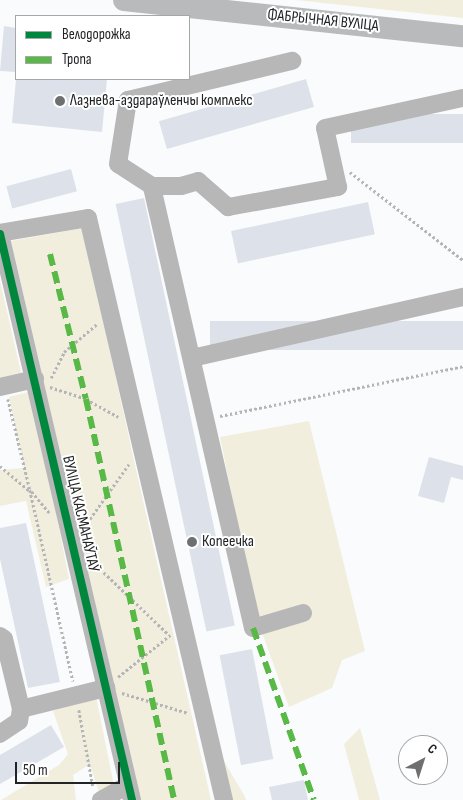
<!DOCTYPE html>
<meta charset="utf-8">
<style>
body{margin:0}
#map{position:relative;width:463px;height:800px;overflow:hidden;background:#fafbfd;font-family:"Sofia Sans Condensed",sans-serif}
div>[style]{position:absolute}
.green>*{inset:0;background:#f1eede}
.building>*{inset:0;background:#dde2ea;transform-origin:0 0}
.path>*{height:2.5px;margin-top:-1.25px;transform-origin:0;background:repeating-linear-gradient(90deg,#b4b5b6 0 2.5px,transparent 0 5px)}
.minor>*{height:18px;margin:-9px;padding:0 9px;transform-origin:9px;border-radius:9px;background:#b7b7b8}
.major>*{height:22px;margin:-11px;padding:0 11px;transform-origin:11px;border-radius:11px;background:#b9babc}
.quiet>*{height:6px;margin-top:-3px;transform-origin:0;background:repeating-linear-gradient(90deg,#58b947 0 12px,transparent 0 18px)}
.cycleway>*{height:8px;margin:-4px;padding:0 4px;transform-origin:4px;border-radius:4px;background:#00873e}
.dots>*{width:14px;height:14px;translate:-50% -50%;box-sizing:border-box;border:2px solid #fff;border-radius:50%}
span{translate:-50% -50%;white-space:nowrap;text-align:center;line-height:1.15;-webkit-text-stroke:4px #fff;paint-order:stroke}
.street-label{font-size:16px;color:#212325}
.poi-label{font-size:16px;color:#212325}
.left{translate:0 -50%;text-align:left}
.legend{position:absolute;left:15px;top:15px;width:175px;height:65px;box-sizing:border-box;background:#fff;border:1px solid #a6a7a8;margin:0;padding:6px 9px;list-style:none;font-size:15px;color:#212325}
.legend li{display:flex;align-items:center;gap:10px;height:25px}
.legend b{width:25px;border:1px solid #a6a7a8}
.north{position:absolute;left:398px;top:735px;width:50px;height:50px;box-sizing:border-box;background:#fff;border:1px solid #a6a7a8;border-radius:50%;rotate:40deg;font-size:14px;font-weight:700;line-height:20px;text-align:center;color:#212325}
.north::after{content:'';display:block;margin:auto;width:18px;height:22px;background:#6d6f71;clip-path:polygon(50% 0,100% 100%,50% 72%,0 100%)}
.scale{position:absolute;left:15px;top:762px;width:105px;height:22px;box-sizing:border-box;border:2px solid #212325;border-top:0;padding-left:6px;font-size:15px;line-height:18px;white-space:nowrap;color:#212325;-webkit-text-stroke:4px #fff;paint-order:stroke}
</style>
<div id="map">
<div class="green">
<i style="clip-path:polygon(296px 0,463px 0,463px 18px)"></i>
<i style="clip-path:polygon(83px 228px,135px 465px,211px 800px,140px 800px,11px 241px)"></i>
<i style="clip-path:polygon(0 281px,22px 377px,0 382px)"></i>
<i style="clip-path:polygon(32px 391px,69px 579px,46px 587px,26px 501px,0 506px,0 470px,24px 468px,9px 397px)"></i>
<i style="clip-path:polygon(309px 421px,365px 651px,342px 660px,332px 688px,289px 707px,257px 619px,220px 437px)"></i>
<i style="clip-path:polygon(96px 696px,114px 786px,99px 793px,90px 764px,73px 775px,76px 800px,1px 800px,59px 765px,68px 754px,53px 711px)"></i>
<i style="clip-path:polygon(360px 728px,380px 800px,359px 800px,344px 744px)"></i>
<i style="clip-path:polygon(222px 758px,244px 795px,246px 800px,231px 800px)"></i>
</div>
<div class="building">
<i style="clip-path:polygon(4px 26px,16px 28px,16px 72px,0 71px)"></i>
<i style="clip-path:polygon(16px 79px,107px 79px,102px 132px,12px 123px)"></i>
<i style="left:306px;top:79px;width:29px;height:153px;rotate:74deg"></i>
<i style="left:463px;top:114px;width:29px;height:112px;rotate:90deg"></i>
<i style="left:71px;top:169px;width:23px;height:67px;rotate:75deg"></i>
<i style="left:144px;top:198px;width:437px;height:29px;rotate:78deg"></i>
<i style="left:368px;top:202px;width:33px;height:140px;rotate:78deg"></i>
<i style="left:463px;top:321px;width:29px;height:253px;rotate:90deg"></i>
<i style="clip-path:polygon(429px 457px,463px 466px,463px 480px,451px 477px,444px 503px,418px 496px)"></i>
<i style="clip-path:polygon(26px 523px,60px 682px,28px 688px,0 559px,0 528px)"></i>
<i style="left:252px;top:649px;width:112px;height:33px;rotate:79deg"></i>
<i style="clip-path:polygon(51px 725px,64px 747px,0 784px,0 755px)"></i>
<i style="clip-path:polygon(304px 780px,308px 800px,272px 800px,269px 787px)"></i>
</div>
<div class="path">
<i style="left:350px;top:172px;width:143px;rotate:37.9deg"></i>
<i style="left:51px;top:378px;width:29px;rotate:-63deg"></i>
<i style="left:64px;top:352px;width:43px;rotate:-40.3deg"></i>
<i style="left:50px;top:387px;width:38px;rotate:18deg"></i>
<i style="left:86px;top:399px;width:37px;rotate:29deg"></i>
<i style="left:8px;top:399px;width:94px;rotate:76.4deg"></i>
<i style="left:220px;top:416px;width:248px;rotate:-11.6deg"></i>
<i style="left:0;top:466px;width:38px;rotate:40deg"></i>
<i style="left:49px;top:513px;width:30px;rotate:-130deg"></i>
<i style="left:30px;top:490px;width:196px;rotate:77.3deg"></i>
<i style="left:84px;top:527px;width:77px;rotate:-54.5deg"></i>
<i style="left:93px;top:562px;width:104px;rotate:43.8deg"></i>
<i style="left:118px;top:677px;width:67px;rotate:-38.9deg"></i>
<i style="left:122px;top:693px;width:69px;rotate:16.9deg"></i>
<i style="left:79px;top:710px;width:77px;rotate:79.6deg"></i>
</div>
<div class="minor">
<i style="left:152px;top:186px;width:40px;rotate:-147.1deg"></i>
<i style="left:118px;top:164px;width:65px;rotate:-81.1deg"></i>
<i style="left:128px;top:100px;width:169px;rotate:-13.4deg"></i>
<i style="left:0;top:233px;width:89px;rotate:-9.7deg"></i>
<i style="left:88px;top:218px;width:598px;rotate:76.85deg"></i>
<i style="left:0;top:234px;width:581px;rotate:76.87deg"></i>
<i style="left:192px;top:358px;width:278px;rotate:-12.7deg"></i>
<i style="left:0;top:387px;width:36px;rotate:-13deg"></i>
<i style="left:303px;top:613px;width:52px;rotate:163.3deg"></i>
<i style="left:253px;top:628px;width:453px;rotate:-102.9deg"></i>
<i style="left:152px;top:186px;width:29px"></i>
<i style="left:181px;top:186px;width:18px;rotate:-16deg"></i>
<i style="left:198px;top:181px;width:40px;rotate:41deg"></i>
<i style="left:228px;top:207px;width:112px;rotate:-10.3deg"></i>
<i style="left:338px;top:187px;width:60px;rotate:-102.4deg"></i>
<i style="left:325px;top:128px;width:141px;rotate:-12.3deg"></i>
<i style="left:0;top:636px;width:5px;rotate:37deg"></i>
<i style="left:4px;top:639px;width:72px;rotate:76.3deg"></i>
<i style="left:21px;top:709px;width:12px;rotate:99deg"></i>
<i style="left:19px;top:721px;width:23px;rotate:146deg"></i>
<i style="left:21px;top:709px;width:88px;rotate:-13.9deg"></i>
<i style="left:101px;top:800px;width:31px;rotate:-29deg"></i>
</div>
<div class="major">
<i style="left:124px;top:0;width:341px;rotate:6.1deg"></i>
</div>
<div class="quiet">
<i style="left:50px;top:254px;width:149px;rotate:76.1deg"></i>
<i style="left:86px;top:399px;width:411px;rotate:77.6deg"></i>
<i style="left:253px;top:628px;width:182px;rotate:70.5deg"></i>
</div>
<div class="cycleway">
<i style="left:0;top:234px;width:581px;rotate:76.87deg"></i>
</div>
<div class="dots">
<i style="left:60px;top:101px;background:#6d6f71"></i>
<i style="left:192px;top:542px;background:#6d6f71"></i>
</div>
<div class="street-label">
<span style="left:323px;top:21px;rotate:6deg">ФАБРЫЧНАЯ ВУЛІЦА</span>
<span style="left:80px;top:514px;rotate:77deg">ВУЛІЦА КАСМАНАЎТАЎ</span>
</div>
<div class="poi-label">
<span class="left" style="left:70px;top:101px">Лазнева-аздараўленчы комплекс</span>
<span class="left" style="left:202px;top:542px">Копеечка</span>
</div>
<ul class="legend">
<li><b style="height:6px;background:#00873e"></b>Велодорожка</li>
<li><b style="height:6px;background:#58b947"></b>Тропа</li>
</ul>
<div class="north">С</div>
<div class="scale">50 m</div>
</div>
